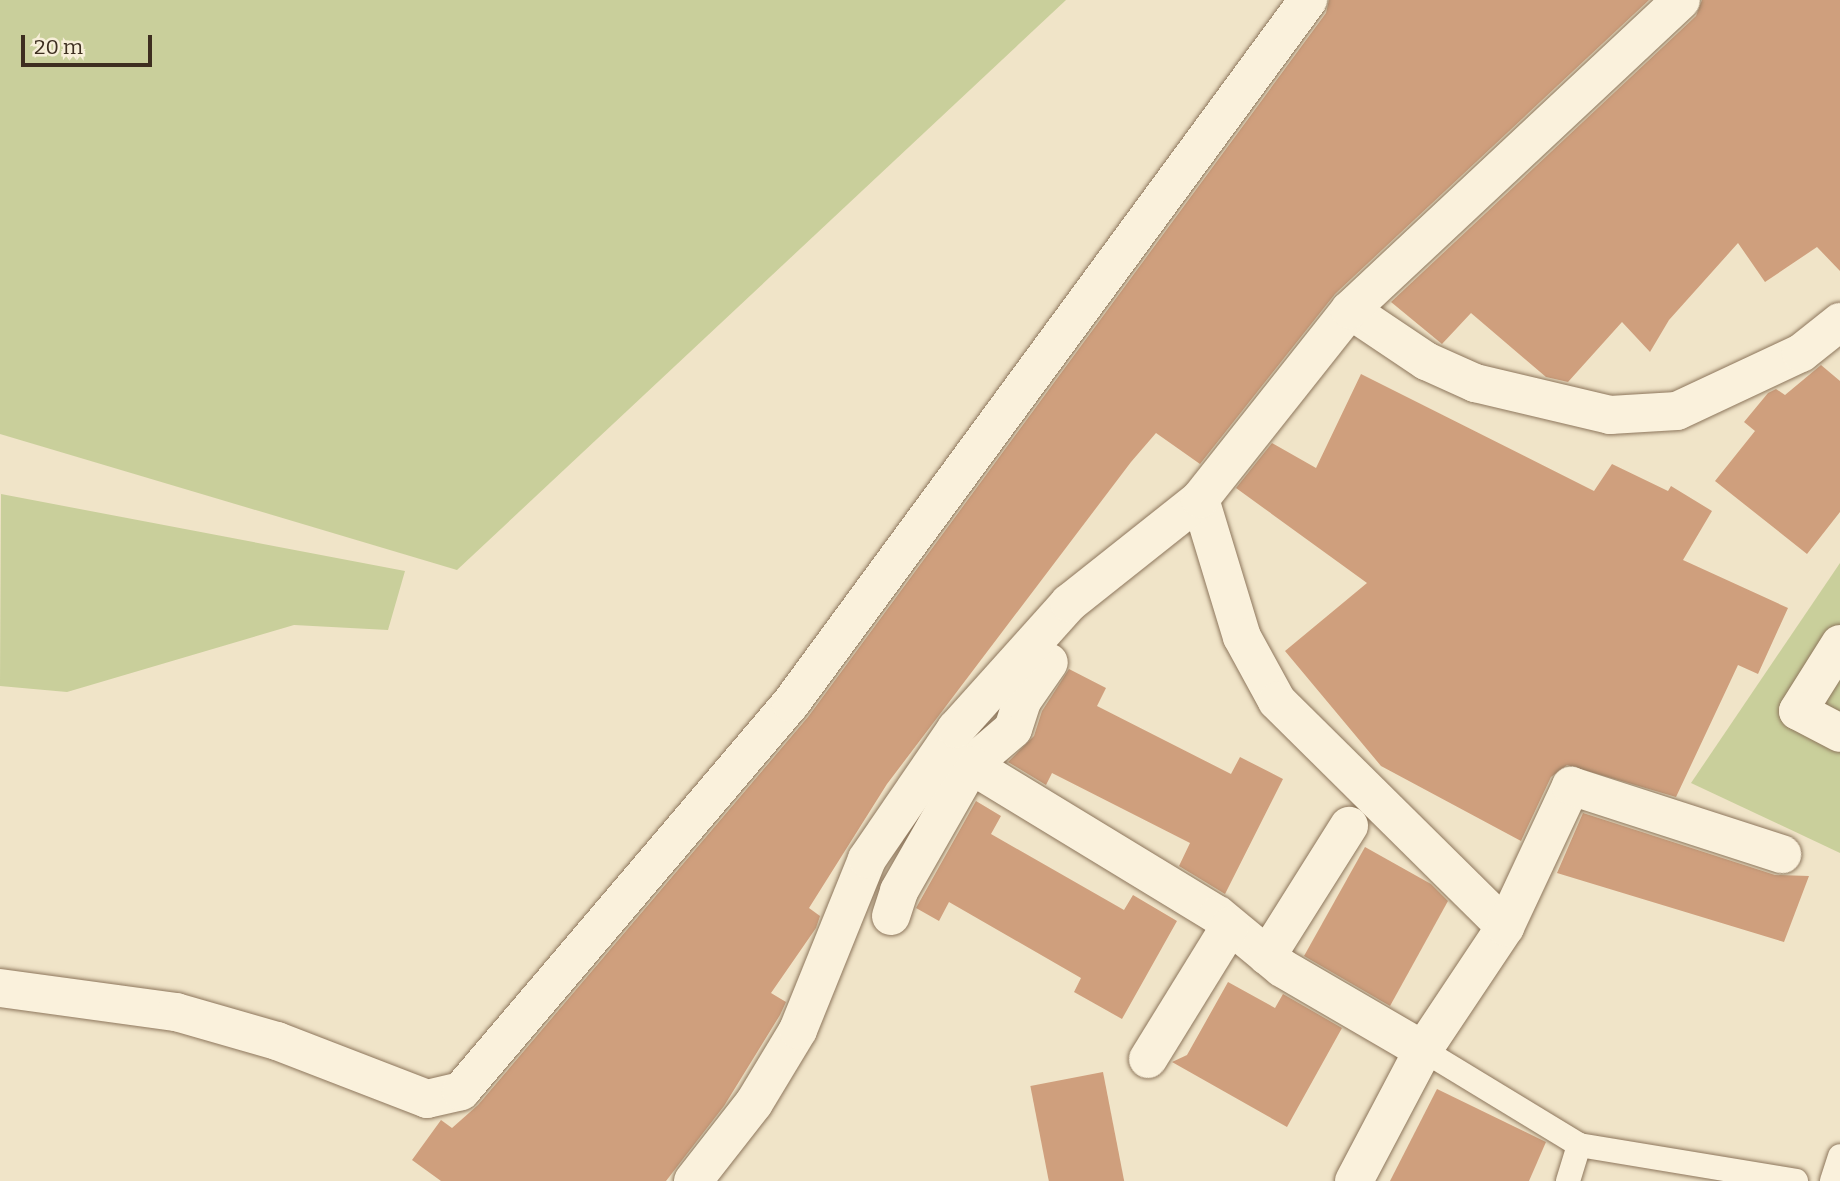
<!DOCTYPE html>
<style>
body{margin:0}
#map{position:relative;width:1840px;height:1181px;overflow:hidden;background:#f0e4c8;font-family:Bitter,serif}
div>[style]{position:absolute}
.green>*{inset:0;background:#c9cf9b}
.building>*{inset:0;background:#cf9f7d;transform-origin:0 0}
.roads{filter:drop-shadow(0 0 2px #8d765c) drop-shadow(0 0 2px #8d765c)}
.lane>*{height:24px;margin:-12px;padding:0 12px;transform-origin:12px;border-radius:12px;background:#faf1dc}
.street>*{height:38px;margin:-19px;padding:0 19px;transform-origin:19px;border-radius:19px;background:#faf1dc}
span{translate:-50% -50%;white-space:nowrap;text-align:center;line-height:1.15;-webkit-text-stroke:5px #f7eed8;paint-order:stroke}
.scale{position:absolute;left:21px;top:35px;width:131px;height:32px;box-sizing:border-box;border:4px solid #3d2e20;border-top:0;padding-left:9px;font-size:21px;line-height:24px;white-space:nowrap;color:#3d2e20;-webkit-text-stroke:5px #f7eed8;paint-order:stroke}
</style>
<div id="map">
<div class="green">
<i style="clip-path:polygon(0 0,1066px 0,457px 570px,0 434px)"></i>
<i style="clip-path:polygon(1px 494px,405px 571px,388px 630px,294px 625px,67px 692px,0 686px)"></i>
<i style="clip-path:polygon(1840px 563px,1840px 853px,1691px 783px)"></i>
</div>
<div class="building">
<i style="clip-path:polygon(1329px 0,1649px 0,1335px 294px,1200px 464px,1156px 433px,1131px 462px,887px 784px,809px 908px,820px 916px,816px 928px,771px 993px,786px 1002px,780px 1015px,724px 1106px,666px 1181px,441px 1181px,412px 1160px,441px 1120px,452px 1128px,478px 1105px,808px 717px,1326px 13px)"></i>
<i style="clip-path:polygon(1702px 0,1840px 0,1840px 271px,1817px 247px,1765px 282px,1738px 243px,1669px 320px,1650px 352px,1622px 322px,1568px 382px,1546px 377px,1471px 313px,1442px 344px,1391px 302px,1696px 16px)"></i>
<i style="clip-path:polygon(1821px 365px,1840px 381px,1840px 512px,1807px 554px,1715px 481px,1755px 431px,1744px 422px,1768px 393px,1776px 389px,1785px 395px)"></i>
<i style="clip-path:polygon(1361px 374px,1594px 491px,1612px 464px,1668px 491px,1671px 486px,1712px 511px,1683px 560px,1788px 608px,1758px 674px,1738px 665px,1676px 797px,1567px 765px,1551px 777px,1521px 841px,1381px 766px,1285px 651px,1367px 583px,1236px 488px,1272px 443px,1316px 468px)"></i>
<i style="clip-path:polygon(1069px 669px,1106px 688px,1097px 706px,1231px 774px,1240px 757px,1283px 779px,1225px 894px,1179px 866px,1190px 843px,1052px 773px,1046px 785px,1008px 762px,1034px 736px,1042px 711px)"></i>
<i style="clip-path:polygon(976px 801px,1001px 816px,991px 834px,1124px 910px,1133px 895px,1177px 921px,1122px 1019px,1074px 992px,1081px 978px,949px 902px,939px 921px,916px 908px)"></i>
<i style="clip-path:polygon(1583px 813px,1775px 875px,1809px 876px,1784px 942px,1557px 873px)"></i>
<i style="clip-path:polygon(1365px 847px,1431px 884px,1448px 901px,1390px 1006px,1304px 956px)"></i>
<i style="clip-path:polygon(1228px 982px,1275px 1008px,1283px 994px,1342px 1028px,1287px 1127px,1172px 1062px,1187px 1055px)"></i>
<i style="left:1103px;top:1072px;width:111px;height:74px;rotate:79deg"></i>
<i style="clip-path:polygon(1437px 1089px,1546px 1142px,1529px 1181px,1390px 1181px)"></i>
</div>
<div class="roads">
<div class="lane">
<i style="left:1423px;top:1050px;width:183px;rotate:31.3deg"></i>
<i style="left:1579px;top:1145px;width:220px;rotate:9.4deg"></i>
<i style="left:1568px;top:1181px;width:38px;rotate:-73deg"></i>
<i style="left:1832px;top:1181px;width:26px;rotate:-72deg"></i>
</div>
<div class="street">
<i style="left:1350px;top:310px;width:92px;rotate:33.9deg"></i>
<i style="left:1426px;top:361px;width:54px;rotate:24.2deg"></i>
<i style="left:1475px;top:383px;width:139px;rotate:13.3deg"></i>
<i style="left:1610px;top:415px;width:67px;rotate:-3.4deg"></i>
<i style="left:1677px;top:411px;width:137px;rotate:-25.1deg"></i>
<i style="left:1801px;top:353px;width:50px;rotate:-38.5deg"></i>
<i style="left:1200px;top:499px;width:144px;rotate:73.1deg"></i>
<i style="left:1242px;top:637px;width:73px;rotate:61.3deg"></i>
<i style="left:1277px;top:701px;width:321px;rotate:44.7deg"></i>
<i style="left:1840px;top:644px;width:79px;rotate:122.1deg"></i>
<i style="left:1798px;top:711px;width:47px;rotate:27.6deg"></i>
<i style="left:971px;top:765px;width:55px;rotate:-40.6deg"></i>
<i style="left:1013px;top:729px;width:29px;rotate:-72deg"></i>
<i style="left:1022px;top:701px;width:47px;rotate:-55.3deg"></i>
<i style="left:891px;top:916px;width:26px;rotate:-72deg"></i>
<i style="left:899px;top:891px;width:145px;rotate:-60.3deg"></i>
<i style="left:971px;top:765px;width:289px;rotate:31.3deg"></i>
<i style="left:1218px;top:915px;width:83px;rotate:39.6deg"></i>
<i style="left:1282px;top:968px;width:163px;rotate:30.2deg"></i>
<i style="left:1267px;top:956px;width:154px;rotate:-57.8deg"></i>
<i style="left:0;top:988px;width:178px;rotate:7.8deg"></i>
<i style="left:176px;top:1012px;width:105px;rotate:16deg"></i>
<i style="left:277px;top:1041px;width:161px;rotate:21.1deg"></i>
<i style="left:427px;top:1099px;width:35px;rotate:-13deg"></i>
<i style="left:461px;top:1091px;width:509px;rotate:-49.62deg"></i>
<i style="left:791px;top:703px;width:873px;rotate:-53.67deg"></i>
<i style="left:1148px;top:1059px;width:156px;rotate:-58.3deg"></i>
<i style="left:693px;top:1181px;width:99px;rotate:-52deg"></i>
<i style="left:754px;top:1103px;width:85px;rotate:-58.9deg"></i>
<i style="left:798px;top:1030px;width:184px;rotate:-68deg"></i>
<i style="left:867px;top:859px;width:158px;rotate:-55.6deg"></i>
<i style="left:956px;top:729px;width:169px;rotate:-48.1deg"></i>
<i style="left:1069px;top:603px;width:167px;rotate:-38.4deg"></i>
<i style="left:1200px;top:499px;width:241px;rotate:-51.6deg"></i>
<i style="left:1350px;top:310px;width:453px;rotate:-43.1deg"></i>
<i style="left:1354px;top:1181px;width:148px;rotate:-62.2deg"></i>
<i style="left:1423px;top:1050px;width:148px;rotate:-56.3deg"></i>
<i style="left:1505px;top:927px;width:156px;rotate:-64.9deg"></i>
<i style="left:1571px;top:786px;width:222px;rotate:17.9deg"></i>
</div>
</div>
<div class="scale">20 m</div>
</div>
